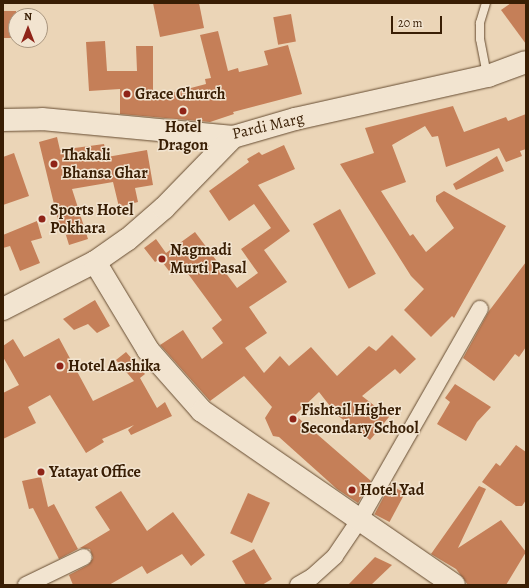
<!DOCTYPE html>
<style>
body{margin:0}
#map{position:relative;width:529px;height:588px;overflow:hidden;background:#ebd5b7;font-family:Alegreya,serif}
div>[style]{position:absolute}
.building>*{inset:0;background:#c57f58;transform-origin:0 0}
.roads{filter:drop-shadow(0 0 1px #664c31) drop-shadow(0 0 1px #664c31)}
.service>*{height:8px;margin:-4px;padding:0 4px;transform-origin:4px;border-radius:4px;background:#f2e4d0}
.minor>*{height:16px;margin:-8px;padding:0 8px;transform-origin:8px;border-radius:8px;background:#f2e4d0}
.secondary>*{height:22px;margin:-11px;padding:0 11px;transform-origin:11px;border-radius:11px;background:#f2e4d0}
.dots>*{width:11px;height:11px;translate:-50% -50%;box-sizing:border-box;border:2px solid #f2e4d0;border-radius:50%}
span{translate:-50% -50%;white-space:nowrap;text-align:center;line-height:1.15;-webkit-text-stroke:3px #f2e4d0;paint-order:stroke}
.poi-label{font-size:16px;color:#391e04;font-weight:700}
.left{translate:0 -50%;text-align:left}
.street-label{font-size:16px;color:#391e04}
.frame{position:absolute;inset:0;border:4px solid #391e04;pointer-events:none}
.north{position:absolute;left:8px;top:8px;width:40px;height:40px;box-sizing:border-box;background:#f2e4d0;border:1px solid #a8957e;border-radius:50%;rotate:0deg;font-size:11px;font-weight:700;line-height:16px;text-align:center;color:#391e04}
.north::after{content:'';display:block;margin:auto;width:14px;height:18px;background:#8f2418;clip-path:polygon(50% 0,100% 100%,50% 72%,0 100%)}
.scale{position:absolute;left:391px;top:16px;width:51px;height:18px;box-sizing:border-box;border:2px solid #391e04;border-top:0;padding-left:5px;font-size:12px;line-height:14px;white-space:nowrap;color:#391e04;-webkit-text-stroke:3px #f2e4d0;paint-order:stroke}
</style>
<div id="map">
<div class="building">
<i style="clip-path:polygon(153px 3px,199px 3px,204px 28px,160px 37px)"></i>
<i style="clip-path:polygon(511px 3px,526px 3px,526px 44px,501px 10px)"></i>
<i style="left:16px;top:11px;width:27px;height:13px;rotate:90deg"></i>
<i style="left:291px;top:14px;width:28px;height:18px;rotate:80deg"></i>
<i style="clip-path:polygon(218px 31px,228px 71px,238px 68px,239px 72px,268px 65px,264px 51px,288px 45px,302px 94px,233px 112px,234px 114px,210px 122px,120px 114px,120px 89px,89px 91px,86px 42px,105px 41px,107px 71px,137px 71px,136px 46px,153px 46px,153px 98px,206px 84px,205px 79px,211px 78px,200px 35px)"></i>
<i style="clip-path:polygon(453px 106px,464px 132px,506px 117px,508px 121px,526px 114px,526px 149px,520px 151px,522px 156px,506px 162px,499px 148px,446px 167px,438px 136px,432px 137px,425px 126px,392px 145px,406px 182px,381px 191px,410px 236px,413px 234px,426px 252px,454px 228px,436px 201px,436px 196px,444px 191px,506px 226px,454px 318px,452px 316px,431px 337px,404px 310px,424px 289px,411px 276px,340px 164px,374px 153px,365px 128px)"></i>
<i style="clip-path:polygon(57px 137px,60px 150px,104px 144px,107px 157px,147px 150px,153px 185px,135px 188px,138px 202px,119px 207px,113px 182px,72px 189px,88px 239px,69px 245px,65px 232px,61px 233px,39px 142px)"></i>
<i style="clip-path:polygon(284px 145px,295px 169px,258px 185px,290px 231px,264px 250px,287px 282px,249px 307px,267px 333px,245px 348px,264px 373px,280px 356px,289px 366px,311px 347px,337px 376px,369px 346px,376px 351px,392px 335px,416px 359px,400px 374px,395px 369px,362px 396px,389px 417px,370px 440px,337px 415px,319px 392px,295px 415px,371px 481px,358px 503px,337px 489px,279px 437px,273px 436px,265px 418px,272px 407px,244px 376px,210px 401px,160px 345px,183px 330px,202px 359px,223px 343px,212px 328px,222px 320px,183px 267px,172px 275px,160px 259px,155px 262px,144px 248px,156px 239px,166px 253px,195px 232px,237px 288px,258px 273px,241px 249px,271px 228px,254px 204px,229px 221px,209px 191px,249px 162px,247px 159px,259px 152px,262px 155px)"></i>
<i style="clip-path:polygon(14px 153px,29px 196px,3px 205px,3px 157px)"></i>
<i style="clip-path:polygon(497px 156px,504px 171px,456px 190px,453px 184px)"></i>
<i style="left:340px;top:209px;width:74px;height:31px;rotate:61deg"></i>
<i style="clip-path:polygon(37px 221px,42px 238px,31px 241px,40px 263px,20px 271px,10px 246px,3px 248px,3px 235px)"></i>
<i style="clip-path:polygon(526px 262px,526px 347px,519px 357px,515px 354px,494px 381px,463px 358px,489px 311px)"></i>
<i style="clip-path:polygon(95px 300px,110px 326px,97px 333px,88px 324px,74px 330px,63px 319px)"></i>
<i style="clip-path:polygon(59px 338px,93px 401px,134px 381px,116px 360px,126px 352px,145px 374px,140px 378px,157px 408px,165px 402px,172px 416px,131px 435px,128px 430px,134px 425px,102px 439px,104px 442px,86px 453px,50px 395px,28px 407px,36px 423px,3px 439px,3px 393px,19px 385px,3px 357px,3px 346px,13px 339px,24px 357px)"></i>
<i style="clip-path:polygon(455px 384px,491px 407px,477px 422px,466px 441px,437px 424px,450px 402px,445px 398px)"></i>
<i style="clip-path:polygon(516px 445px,526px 452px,526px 500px,522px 506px,516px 506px,482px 482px,496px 463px,500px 466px)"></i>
<i style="clip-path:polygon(41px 477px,48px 507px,54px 504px,78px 549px,59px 559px,33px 508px,29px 509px,22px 481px)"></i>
<i style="left:390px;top:485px;width:17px;height:33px;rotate:28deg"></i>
<i style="clip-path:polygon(479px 486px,486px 489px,458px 548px,501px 520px,526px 552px,506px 585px,468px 585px,456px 569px,431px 554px)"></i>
<i style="clip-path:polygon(121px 491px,147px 531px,173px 512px,205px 555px,191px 566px,182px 554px,147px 574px,142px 566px,109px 585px,73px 585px,69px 575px,88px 565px,93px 558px,90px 549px,80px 548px,110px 530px,95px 507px)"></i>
<i style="left:248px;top:493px;width:24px;height:44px;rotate:24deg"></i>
<i style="clip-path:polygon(254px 549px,272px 579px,262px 585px,246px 585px,232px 561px)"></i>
<i style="clip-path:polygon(375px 557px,392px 565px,371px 585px,348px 585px)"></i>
</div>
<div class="roads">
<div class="service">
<i style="left:486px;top:3px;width:21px;rotate:107deg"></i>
<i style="left:480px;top:23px;width:16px;rotate:90deg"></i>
<i style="left:480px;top:39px;width:37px;rotate:79deg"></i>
</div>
<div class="minor">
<i style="left:26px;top:585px;width:64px;rotate:-25.8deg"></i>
<i style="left:298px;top:585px;width:16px;rotate:-30deg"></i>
<i style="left:312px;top:577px;width:31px;rotate:-42deg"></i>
<i style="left:335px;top:556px;width:45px;rotate:-56deg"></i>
<i style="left:360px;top:519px;width:242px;rotate:-60.3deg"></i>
</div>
<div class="secondary">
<i style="left:3px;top:120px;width:39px;rotate:-1deg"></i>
<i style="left:42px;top:119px;width:192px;rotate:5.4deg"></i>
<i style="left:233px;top:137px;width:65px;rotate:-16.2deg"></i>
<i style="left:295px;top:119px;width:198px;rotate:-12.6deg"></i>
<i style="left:488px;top:76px;width:40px;rotate:-20.2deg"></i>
<i style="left:95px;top:262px;width:103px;rotate:58.9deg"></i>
<i style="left:148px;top:350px;width:81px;rotate:48.5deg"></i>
<i style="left:202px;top:411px;width:306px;rotate:34.6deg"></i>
<i style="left:3px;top:309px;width:103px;rotate:-27.1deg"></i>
<i style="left:95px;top:262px;width:39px;rotate:-35deg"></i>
<i style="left:127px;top:240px;width:49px;rotate:-40.9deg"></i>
<i style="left:164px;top:208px;width:99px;rotate:-45.8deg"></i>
</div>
</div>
<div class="dots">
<i style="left:127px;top:94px;background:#8f2418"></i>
<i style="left:183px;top:111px;background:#8f2418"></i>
<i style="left:54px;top:164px;background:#8f2418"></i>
<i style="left:42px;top:219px;background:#8f2418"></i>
<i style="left:162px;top:259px;background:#8f2418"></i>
<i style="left:60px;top:366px;background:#8f2418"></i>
<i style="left:293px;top:419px;background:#8f2418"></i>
<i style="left:41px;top:472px;background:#8f2418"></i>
<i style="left:352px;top:490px;background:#8f2418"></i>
</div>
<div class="poi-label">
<span class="left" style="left:135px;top:94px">Grace Church</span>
<span style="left:183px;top:136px">Hotel<br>Dragon</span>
<span class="left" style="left:62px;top:164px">Thakali<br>Bhansa Ghar</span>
<span class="left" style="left:50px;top:219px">Sports Hotel<br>Pokhara</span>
<span class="left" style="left:170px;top:259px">Nagmadi<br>Murti Pasal</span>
<span class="left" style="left:68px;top:366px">Hotel Aashika</span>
<span class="left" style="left:301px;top:419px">Fishtail Higher<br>Secondary School</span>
<span class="left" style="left:49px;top:472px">Yatayat Office</span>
<span class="left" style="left:360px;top:490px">Hotel Yad</span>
</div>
<div class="street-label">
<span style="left:268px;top:126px;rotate:-13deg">Pardi Marg</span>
</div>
<div class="frame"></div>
<div class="north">N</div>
<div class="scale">20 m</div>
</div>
